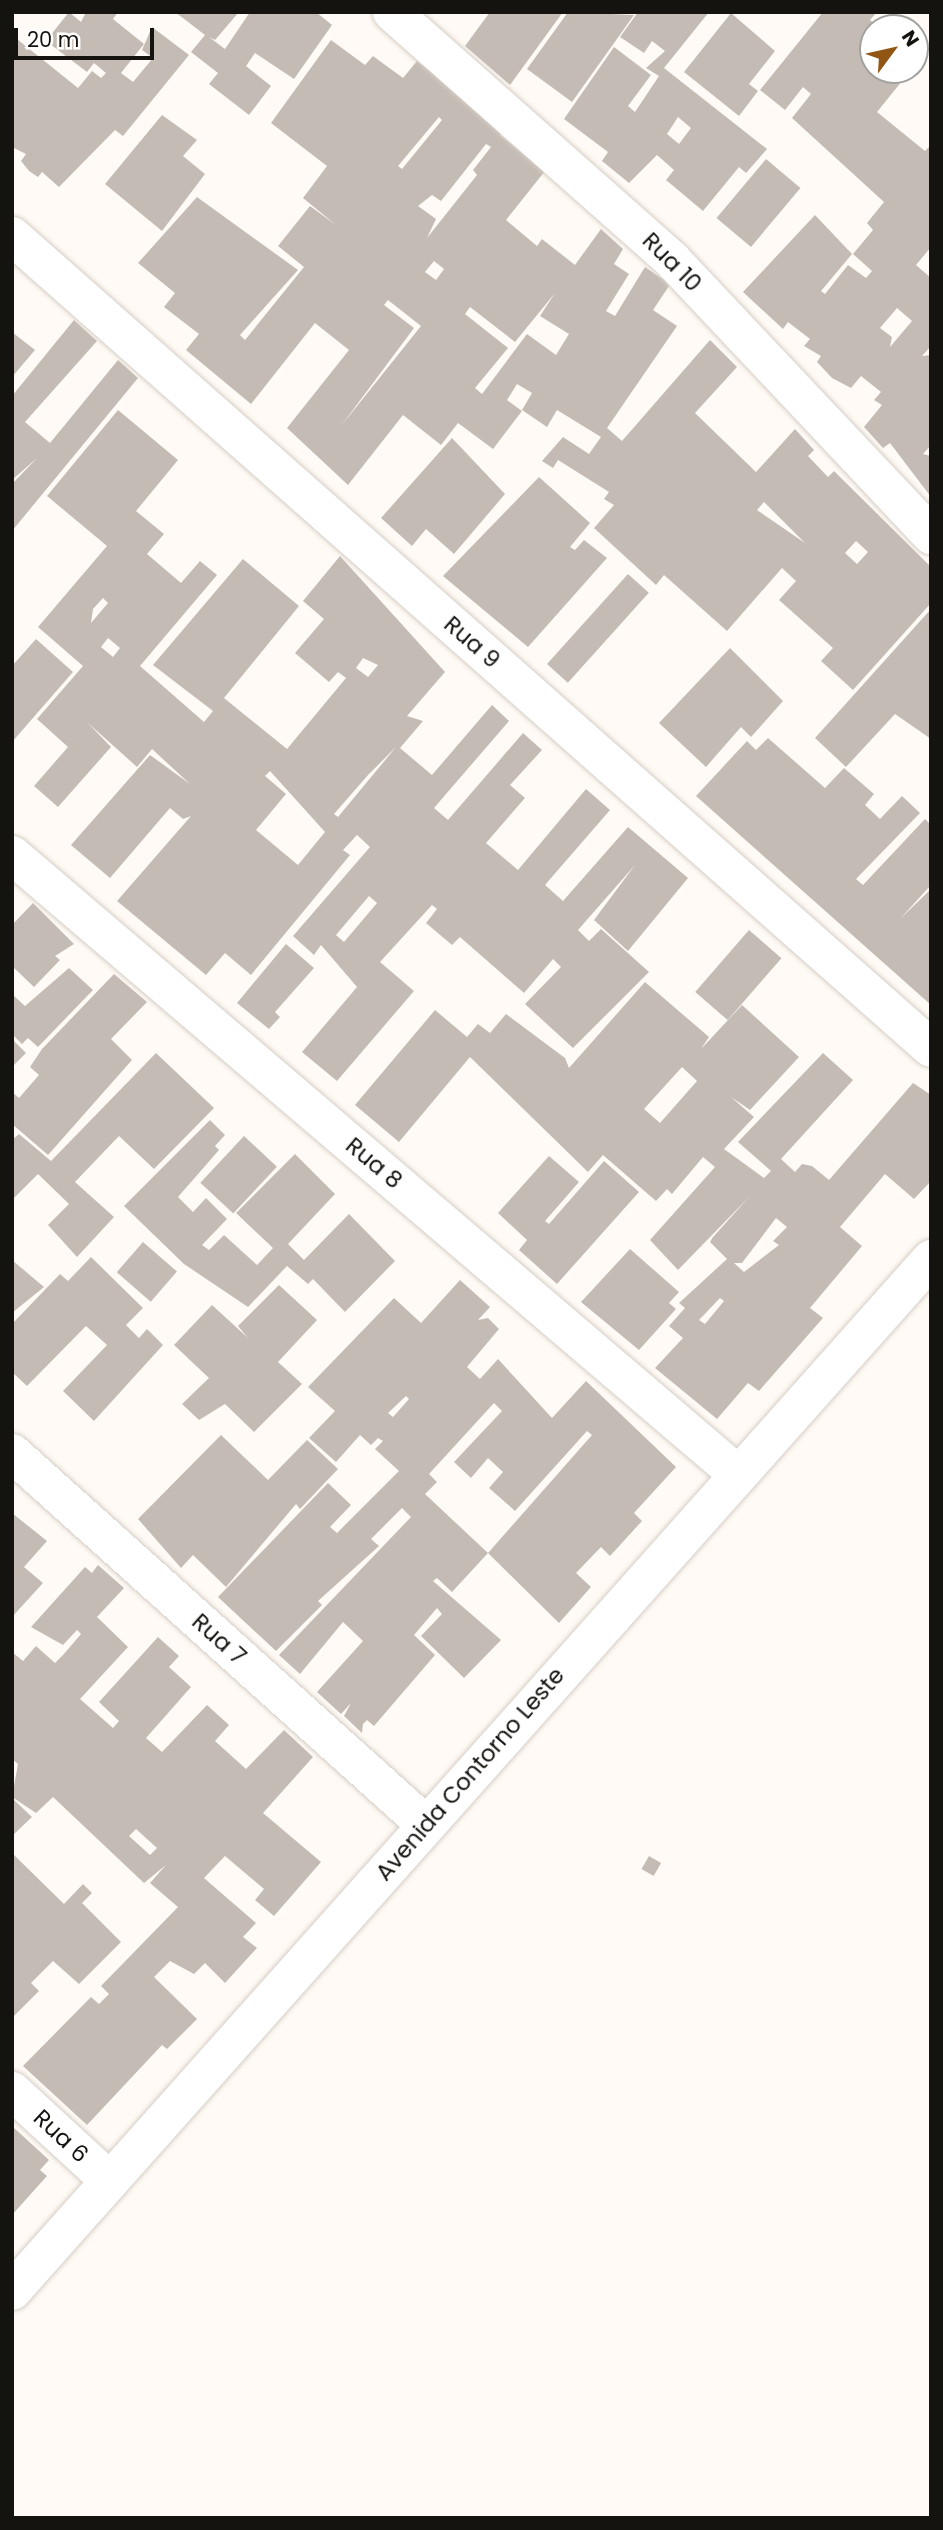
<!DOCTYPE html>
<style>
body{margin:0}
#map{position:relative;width:943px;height:2530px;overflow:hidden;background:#fffaf5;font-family:Poppins,sans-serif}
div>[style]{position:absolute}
.building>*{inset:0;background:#c4bcb4;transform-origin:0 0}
.roads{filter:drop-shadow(0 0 2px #d5cec6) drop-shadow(0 0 2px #d5cec6)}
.minor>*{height:38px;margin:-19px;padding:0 19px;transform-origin:19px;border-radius:19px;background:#fff}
span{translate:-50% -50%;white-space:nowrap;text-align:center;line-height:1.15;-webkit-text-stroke:5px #fff;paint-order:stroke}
.street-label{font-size:23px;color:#151310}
.frame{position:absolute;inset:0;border:14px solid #151310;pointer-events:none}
.north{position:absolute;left:859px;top:14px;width:70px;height:70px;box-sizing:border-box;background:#fff;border:2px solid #a1a19f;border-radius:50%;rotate:57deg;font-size:19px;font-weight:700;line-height:28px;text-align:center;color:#151310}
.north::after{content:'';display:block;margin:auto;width:24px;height:32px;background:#915614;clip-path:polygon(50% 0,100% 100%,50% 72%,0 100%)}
.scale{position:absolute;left:14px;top:28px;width:140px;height:32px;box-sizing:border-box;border:4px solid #151310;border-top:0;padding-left:9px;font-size:21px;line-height:24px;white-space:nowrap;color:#151310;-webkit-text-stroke:5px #fff;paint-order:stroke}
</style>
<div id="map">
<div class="building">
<i style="clip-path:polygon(69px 12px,81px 22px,86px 12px,118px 12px,113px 19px,144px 44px,121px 73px,133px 82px,153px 58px,142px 50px,152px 27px,189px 55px,123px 136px,115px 130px,59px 187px,42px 172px,38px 177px,29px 171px,21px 161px,26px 154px,12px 147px,12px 35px,78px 88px,92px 71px,101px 78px,106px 73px,94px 63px,87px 72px,46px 41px)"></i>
<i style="clip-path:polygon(175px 12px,239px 12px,215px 40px,209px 37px,225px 49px,250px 12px,316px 12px,332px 25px,294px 79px,255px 53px,246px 66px,271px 86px,249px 115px,209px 84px,218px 73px,191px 52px,205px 35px)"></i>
<i style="clip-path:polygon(490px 12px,563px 12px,510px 85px,465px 46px)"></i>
<i style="clip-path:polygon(568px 12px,634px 15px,572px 102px,527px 69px)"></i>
<i style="clip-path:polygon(evenodd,638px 12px,709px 12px,664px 68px,767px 149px,746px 173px,739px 167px,703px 211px,666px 180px,674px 170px,657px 155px,629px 183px,602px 161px,608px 152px,564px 119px,614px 47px,651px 75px,628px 106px,635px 112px,659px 76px,646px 68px,665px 51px,652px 41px,644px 53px,620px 37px,638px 12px,678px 117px,691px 128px,679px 144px,667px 134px,678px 117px)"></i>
<i style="clip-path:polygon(evenodd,823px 12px,877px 12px,870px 20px,878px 26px,873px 70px,911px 70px,877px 112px,925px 151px,931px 145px,931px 247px,916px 265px,931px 278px,931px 346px,922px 356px,931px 355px,931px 445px,923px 454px,931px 456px,931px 497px,890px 443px,883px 448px,864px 427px,882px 405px,874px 400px,881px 392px,861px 376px,851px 388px,832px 378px,817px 362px,821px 356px,804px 346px,810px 339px,788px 322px,783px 329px,743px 292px,815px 215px,852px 254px,821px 291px,825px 294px,848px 265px,866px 278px,872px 271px,853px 254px,873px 230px,867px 223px,884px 202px,792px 118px,811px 94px,803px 87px,785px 110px,760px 90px,823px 12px,897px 308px,912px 321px,890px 347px,892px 337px,880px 328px,897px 308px)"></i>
<i style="clip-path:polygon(731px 13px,775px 51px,749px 84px,758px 91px,739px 116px,684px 72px)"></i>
<i style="clip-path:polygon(evenodd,331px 40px,365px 65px,373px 56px,403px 78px,417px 61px,505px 129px,500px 135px,545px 171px,506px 220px,537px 246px,542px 239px,575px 265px,601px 229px,623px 249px,614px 264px,629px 274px,606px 311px,615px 316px,645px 267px,664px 280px,669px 286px,653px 310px,677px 326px,607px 428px,622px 441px,710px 340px,737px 367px,695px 413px,756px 472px,795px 429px,814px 450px,808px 456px,828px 477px,834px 471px,931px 567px,931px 603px,853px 690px,821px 661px,833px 648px,779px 600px,796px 581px,782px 568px,727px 631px,664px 575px,656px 585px,594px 528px,614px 505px,604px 499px,609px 492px,558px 460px,553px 468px,542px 461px,563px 437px,589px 454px,601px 437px,557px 410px,547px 427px,522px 410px,532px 393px,517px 384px,507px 400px,522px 411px,493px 449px,458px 423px,441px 445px,403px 415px,348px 485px,287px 428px,349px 350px,315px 323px,251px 404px,186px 350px,199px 334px,164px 307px,175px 293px,138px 263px,197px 197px,298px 270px,240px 335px,245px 340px,304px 267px,278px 246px,310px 206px,336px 225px,303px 198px,327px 166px,271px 123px,331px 40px,439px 117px,442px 120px,402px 169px,398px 166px,439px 117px,331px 40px,486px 144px,491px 147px,473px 170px,477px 175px,427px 238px,436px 219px,418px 206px,432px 195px,441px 201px,486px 144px,331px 40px,434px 261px,444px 269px,436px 280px,425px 272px,434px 261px,331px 40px,555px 293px,540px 316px,569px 334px,556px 355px,527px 334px,482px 394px,475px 388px,508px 348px,465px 314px,470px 307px,515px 342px,555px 293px,331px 40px,388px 300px,421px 326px,341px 426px,414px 328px,384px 305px,388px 300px,331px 40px,764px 502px,805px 543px,757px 510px,764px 502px,331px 40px,856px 541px,868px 552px,857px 564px,845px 553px,856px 541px)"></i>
<i style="clip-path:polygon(162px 115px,197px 140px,183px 156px,205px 174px,162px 231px,105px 184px)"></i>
<i style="left:766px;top:159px;width:45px;height:77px;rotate:40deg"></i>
<i style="clip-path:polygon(74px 320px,97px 341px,25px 422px,50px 443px,118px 360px,138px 378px,12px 531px,12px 484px,37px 458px,12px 480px,12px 396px)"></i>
<i style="clip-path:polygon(12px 332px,35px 350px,12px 377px)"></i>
<i style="clip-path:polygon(evenodd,118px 410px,178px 460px,136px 511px,164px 534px,147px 554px,181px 583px,200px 561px,217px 575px,140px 666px,204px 722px,213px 711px,153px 665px,243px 559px,299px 606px,224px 698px,287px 749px,346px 678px,338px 672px,329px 682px,295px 653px,324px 619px,303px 601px,340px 556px,445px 672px,407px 716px,423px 721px,400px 748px,432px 775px,492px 705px,509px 721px,434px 808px,448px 820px,523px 733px,542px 750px,510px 785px,525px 798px,486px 843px,518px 870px,586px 789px,610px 810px,545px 885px,563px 901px,628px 827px,688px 878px,628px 951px,594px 920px,635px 865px,578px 930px,589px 941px,601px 929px,649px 972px,573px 1048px,525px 1004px,561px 967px,553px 959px,524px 993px,460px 937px,452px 945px,426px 923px,437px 909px,432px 905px,380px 962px,414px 991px,337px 1081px,302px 1052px,357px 987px,321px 945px,314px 955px,293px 936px,370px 847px,357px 835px,343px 850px,350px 855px,251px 975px,225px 953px,206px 975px,117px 901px,191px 816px,183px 819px,170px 808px,110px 878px,71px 845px,150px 755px,190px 784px,152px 749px,137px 767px,88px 723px,111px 747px,58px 807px,34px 786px,68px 747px,37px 719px,83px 666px,38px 627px,107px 546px,47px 496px,118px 410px,103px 598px,108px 603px,91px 623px,93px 609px,103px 598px,118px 410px,108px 638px,120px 648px,113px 657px,101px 647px,108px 638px,118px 410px,363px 658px,378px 665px,368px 677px,356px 668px,363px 658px,118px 410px,396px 747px,338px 817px,334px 814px,368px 775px,396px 747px,118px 410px,270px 771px,325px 832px,298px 865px,256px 830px,286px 794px,265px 776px,270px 771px,118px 410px,369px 896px,377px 903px,344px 942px,336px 935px,369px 896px)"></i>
<i style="clip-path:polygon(452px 438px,505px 494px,454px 554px,426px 529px,412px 546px,381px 518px)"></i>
<i style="clip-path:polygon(539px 477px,590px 523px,570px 547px,575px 550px,584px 540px,607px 558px,528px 647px,443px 576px)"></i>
<i style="left:628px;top:574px;width:28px;height:121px;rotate:42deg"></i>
<i style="clip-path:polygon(931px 609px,931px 739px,895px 714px,846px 767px,815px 738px)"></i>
<i style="clip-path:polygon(36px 639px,73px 672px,12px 742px,12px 666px)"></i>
<i style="clip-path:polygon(730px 648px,783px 701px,751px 737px,741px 727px,706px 767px,659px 723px)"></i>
<i style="clip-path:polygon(768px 738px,825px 788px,844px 768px,874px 794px,865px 805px,880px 819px,902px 796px,920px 813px,856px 879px,863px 885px,925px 819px,931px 825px,931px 885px,900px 919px,931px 889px,931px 1005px,696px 796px,747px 741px,756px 750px)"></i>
<i style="clip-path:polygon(33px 903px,74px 944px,55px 956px,60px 960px,34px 987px,12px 966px,12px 925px)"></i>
<i style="left:749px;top:930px;width:43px;height:82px;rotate:41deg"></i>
<i style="clip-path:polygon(286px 944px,314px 968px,275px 1012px,280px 1017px,269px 1029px,237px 1003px)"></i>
<i style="clip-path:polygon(69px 968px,93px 990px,38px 1047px,28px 1038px,22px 1044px,12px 1034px,12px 994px,25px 1006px)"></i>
<i style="clip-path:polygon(114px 974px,147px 1002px,111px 1039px,132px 1060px,48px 1155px,12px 1124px,12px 1092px,19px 1098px,39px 1075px,30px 1067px,42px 1049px)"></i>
<i style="clip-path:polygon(evenodd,645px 982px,709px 1037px,701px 1049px,742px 1005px,799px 1057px,750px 1110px,731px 1097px,754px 1117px,724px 1149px,764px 1178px,771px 1171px,738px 1142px,823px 1053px,853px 1080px,781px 1159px,795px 1172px,802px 1164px,812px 1166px,829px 1180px,913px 1083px,931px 1095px,931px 1181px,914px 1199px,885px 1174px,840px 1227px,862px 1246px,810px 1308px,823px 1318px,759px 1391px,748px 1383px,717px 1419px,655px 1368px,683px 1338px,669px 1326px,685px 1308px,679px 1303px,727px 1259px,710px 1242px,713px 1237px,750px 1196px,678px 1270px,650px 1240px,715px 1167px,703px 1157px,672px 1194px,667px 1189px,656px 1201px,603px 1155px,588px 1172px,470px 1057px,399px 1142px,355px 1105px,435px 1010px,467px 1037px,478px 1024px,490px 1033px,506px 1014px,565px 1058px,569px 1068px,645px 982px,682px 1067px,697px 1081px,660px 1123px,644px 1109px,682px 1067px,645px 982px,776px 1218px,787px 1227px,773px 1241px,779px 1245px,744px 1272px,734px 1263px,742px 1263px,776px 1218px,645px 982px,720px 1298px,724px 1301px,705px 1324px,699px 1320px,720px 1298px)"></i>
<i style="clip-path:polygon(12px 1039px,26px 1053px,12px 1067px)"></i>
<i style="clip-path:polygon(156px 1053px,214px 1108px,154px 1169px,119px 1136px,75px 1182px,114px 1217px,77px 1257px,48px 1225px,69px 1204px,38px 1174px,12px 1200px,12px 1140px,19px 1134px,51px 1161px)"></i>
<i style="clip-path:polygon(210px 1120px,225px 1135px,215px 1146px,219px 1150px,178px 1197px,193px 1212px,206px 1198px,227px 1219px,202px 1245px,209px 1250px,224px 1235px,257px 1265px,273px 1248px,236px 1213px,295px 1154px,335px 1194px,288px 1244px,304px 1260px,349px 1214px,395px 1261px,345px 1312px,313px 1279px,308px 1284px,287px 1266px,248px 1307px,184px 1264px,124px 1206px)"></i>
<i style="left:244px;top:1136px;width:45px;height:64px;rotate:43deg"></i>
<i style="clip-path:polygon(549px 1156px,579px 1182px,545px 1221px,549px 1224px,604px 1161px,639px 1192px,557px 1284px,519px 1250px,527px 1240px,498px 1213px)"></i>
<i style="left:143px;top:1242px;width:45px;height:40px;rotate:41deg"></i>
<i style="clip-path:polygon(630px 1249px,679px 1292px,669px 1303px,676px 1309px,639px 1350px,581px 1302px)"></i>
<i style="clip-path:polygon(91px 1257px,143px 1308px,126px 1325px,139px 1338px,147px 1329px,163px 1345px,94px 1421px,63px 1391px,107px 1345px,86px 1326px,27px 1386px,12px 1372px,12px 1324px,60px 1274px,68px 1281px)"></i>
<i style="clip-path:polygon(12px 1260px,44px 1287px,12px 1313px)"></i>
<i style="clip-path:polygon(evenodd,460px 1280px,490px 1307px,478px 1320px,488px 1318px,499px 1329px,467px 1367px,480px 1379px,498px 1359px,552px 1418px,586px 1381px,676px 1467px,634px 1513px,642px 1521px,610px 1556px,601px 1547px,576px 1573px,591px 1587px,559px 1623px,488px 1553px,592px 1435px,587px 1431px,515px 1511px,489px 1488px,503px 1472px,488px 1458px,471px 1478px,454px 1462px,502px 1411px,494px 1403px,429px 1474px,437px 1482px,425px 1494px,488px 1553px,452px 1592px,437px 1578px,433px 1581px,501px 1640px,464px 1678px,421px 1636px,442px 1614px,437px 1608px,414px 1635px,435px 1655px,374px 1726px,367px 1720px,363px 1724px,362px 1733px,344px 1716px,351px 1703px,341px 1714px,317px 1692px,363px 1641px,343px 1622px,300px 1674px,279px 1655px,411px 1517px,402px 1508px,371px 1539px,379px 1546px,318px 1601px,322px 1605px,276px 1651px,218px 1597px,328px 1483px,351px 1505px,330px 1527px,337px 1533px,399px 1471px,375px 1449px,383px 1441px,378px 1438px,371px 1445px,360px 1435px,336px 1462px,309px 1438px,335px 1411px,308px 1387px,394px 1298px,421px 1323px,460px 1280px,406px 1396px,409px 1399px,393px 1417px,388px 1413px,406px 1396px)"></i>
<i style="clip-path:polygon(279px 1285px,317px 1320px,278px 1362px,302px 1384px,254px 1432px,225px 1404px,199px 1420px,182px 1404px,209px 1378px,174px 1345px,212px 1305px,248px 1338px,238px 1326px)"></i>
<i style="clip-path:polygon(221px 1435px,268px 1480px,307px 1440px,338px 1469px,300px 1509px,296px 1504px,226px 1587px,193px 1555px,181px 1568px,138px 1519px)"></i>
<i style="clip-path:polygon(12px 1513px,47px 1541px,24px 1567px,43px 1583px,12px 1617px)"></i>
<i style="clip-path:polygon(evenodd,98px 1565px,124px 1588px,97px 1617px,128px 1647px,80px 1699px,113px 1728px,119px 1721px,99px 1702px,158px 1637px,179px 1656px,169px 1667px,191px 1687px,146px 1738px,162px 1752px,207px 1705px,229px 1725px,215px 1741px,246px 1769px,284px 1730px,313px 1757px,263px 1813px,321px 1862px,274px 1916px,255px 1900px,264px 1889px,225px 1856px,204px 1878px,256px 1923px,243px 1937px,257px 1948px,225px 1983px,205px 1963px,194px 1974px,170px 1961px,154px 1977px,197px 2019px,167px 2049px,162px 2045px,87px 2125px,23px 2066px,91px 1997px,99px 2004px,109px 1994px,101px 1986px,178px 1907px,150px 1883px,166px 1865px,144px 1883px,53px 1797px,36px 1813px,12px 1797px,18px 1764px,12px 1759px,12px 1652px,23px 1661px,36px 1646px,55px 1663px,63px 1655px,81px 1634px,77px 1630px,63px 1645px,31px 1627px,85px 1567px,92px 1573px,98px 1565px,136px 1829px,157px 1848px,150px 1855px,129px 1836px,136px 1829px)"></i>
<i style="clip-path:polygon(12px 1798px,32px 1817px,12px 1836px)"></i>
<i style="clip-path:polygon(12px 1853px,64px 1904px,83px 1884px,92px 1893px,82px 1903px,121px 1942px,79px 1984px,53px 1961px,31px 1983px,39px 1991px,12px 2018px)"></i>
<i style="left:649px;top:1856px;width:14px;height:15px;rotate:30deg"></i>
<i style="clip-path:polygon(12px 2126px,49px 2160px,40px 2170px,47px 2176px,12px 2215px)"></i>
</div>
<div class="roads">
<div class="minor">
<i style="left:392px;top:12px;width:374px;rotate:41.5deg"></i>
<i style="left:672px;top:260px;width:378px;rotate:46.7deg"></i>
<i style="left:12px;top:236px;width:1226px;rotate:41.46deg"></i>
<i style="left:12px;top:855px;width:950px;rotate:40.48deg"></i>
<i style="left:12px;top:1453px;width:557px;rotate:41.94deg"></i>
<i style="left:12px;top:2091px;width:133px;rotate:42.6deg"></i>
<i style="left:12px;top:2291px;width:1382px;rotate:-48.31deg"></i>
</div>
</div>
<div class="street-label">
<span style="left:672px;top:262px;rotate:45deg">Rua 10</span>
<span style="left:472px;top:642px;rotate:41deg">Rua 9</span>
<span style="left:374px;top:1163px;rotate:40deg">Rua 8</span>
<span style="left:219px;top:1639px;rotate:42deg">Rua 7</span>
<span style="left:470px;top:1774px;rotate:-49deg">Avenida Contorno Leste</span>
<span style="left:61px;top:2136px;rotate:43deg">Rua 6</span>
</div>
<div class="frame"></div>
<div class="north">N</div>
<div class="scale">20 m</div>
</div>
